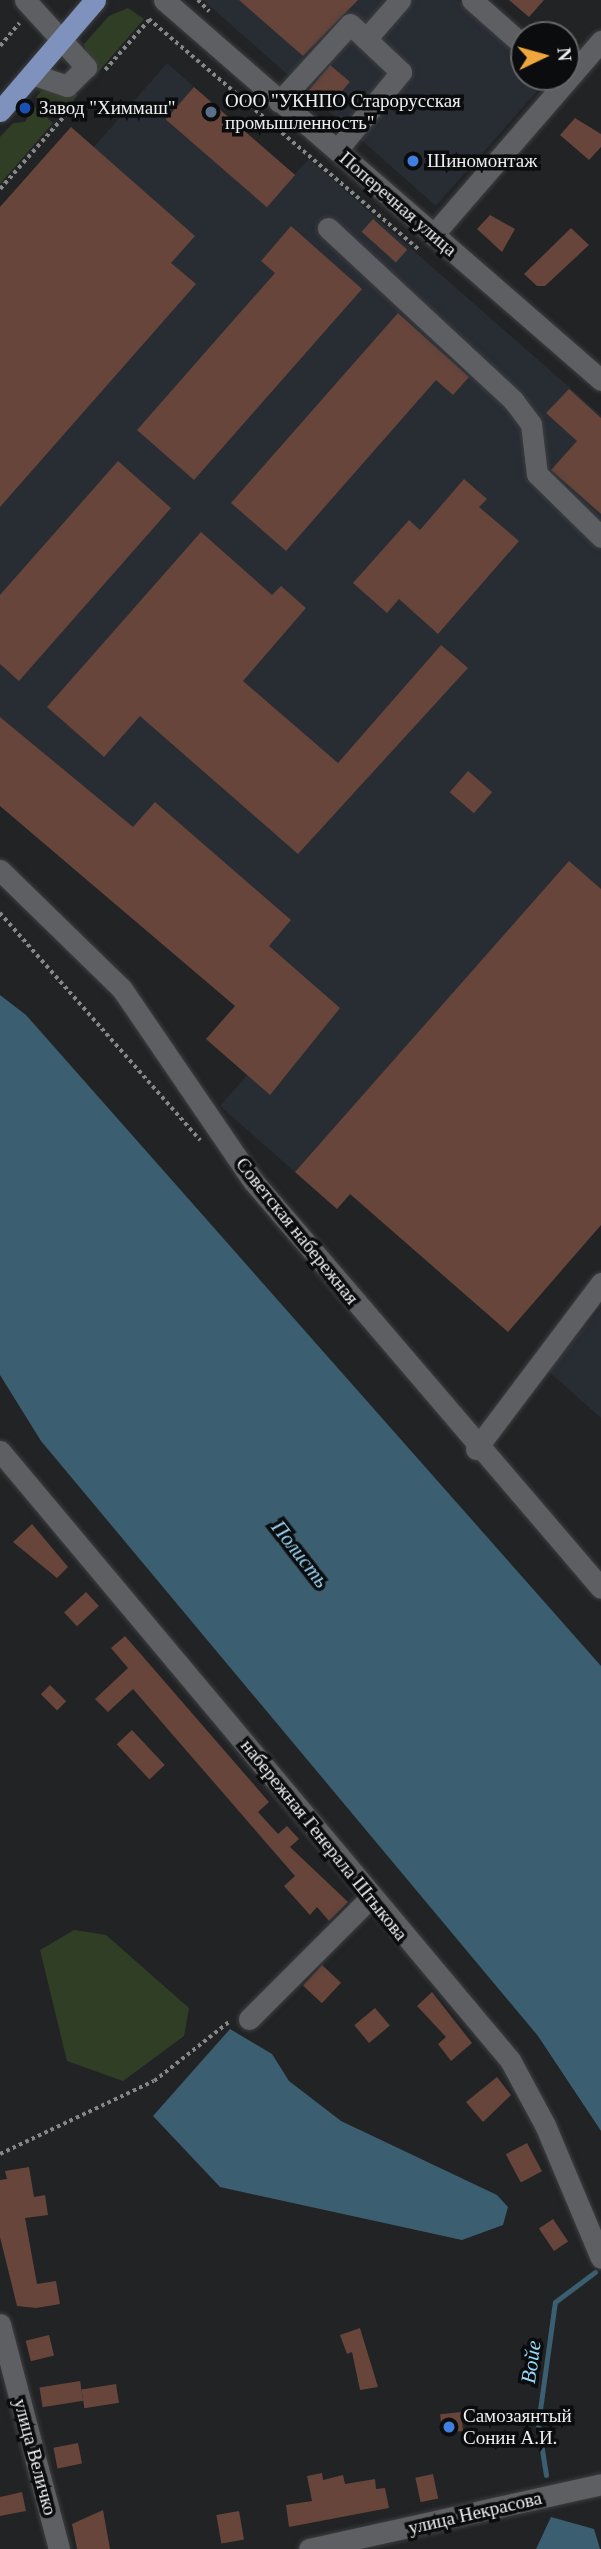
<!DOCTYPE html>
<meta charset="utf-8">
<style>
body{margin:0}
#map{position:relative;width:601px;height:2549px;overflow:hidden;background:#212325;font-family:"Times New Roman",serif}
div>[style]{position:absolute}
.built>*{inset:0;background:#282c33}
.green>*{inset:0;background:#313e26}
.water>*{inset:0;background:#3b5f71}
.stream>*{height:5px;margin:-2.5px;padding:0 2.5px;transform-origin:2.5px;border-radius:2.5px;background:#3b5f71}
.building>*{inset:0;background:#67453b;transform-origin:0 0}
.path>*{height:3.5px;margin-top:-1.75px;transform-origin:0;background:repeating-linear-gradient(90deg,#868789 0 3.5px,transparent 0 7px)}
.roads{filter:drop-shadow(0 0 2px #3d3e40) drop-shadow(0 0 2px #3d3e40)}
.minor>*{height:21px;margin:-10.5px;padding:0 10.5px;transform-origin:10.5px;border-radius:10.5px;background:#5e5f62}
.major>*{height:21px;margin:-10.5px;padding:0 10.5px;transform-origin:10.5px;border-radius:10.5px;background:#7f92bd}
.dots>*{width:19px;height:19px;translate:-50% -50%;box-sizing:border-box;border:4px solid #0b0c0d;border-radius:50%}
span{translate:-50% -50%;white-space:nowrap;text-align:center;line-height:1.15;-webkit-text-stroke:7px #0b0c0d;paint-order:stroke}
.poi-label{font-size:19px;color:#edeef0}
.left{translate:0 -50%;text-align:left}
.street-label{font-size:19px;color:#edeef0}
.water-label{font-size:21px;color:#98d8fa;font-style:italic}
.north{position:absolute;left:510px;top:21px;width:70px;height:70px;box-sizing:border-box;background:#0b0c0d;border:2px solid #656668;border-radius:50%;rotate:85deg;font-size:19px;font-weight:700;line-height:28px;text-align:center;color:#edeef0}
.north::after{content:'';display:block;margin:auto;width:24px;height:32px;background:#efa73d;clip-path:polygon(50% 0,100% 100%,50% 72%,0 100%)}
</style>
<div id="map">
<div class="built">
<i style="clip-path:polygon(203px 0,457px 0,524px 60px,524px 77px,547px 80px,436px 206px)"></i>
<i style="clip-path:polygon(167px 63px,294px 175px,309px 159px,601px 415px,601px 1225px,508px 1332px,351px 1194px,337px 1209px,220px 1106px,247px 1075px,206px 1039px,235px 1006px,0 806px,0 207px,71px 127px,94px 147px)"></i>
<i style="clip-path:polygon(601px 1309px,601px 1418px,547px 1370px)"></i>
</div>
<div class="green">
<i style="clip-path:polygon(128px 8px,144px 19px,93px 78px,84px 44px,109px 16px)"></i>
<i style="clip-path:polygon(46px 85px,78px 95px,59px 117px,36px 97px)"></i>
<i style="clip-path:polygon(34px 106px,53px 123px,0 184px,0 137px,13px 123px,25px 122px)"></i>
<i style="clip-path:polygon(74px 1930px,106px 1935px,189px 2008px,184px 2036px,123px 2081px,67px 2061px,40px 1950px)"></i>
</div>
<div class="water">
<i style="clip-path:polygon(0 995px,26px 1015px,601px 1666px,601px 2131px,538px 2036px,41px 1441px,0 1375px)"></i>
<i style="clip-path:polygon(230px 2029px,272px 2054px,289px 2081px,341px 2121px,497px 2195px,508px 2207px,503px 2225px,462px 2240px,220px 2187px,153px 2116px)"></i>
<i style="clip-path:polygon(551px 2517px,594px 2529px,600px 2549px,536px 2549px)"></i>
</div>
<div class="stream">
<i style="left:546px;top:2475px;width:52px;rotate:-98.9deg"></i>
<i style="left:538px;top:2424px;width:123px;rotate:-82.1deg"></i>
<i style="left:555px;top:2302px;width:50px;rotate:-36.9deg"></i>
</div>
<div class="building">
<i style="clip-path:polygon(239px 0,358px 0,303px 56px)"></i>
<i style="clip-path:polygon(509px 0,544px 0,529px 17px)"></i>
<i style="left:330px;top:65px;width:26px;height:33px;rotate:40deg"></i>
<i style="left:194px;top:87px;width:134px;height:43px;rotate:41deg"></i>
<i style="clip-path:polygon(575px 118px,601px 134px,601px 147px,589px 160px,560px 135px)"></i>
<i style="clip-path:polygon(71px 127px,195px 236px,171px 263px,196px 284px,0 507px,0 207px)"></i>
<i style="clip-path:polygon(490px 215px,515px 229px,502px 252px,477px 229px)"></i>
<i style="left:373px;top:219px;width:46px;height:17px;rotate:42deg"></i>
<i style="clip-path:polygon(291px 226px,362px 289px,194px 480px,137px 430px,275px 273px,261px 261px)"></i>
<i style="clip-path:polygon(571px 228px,589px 245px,545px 286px,537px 286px,524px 274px)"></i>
<i style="clip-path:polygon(398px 313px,469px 377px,453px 395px,436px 380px,286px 551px,231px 503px)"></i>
<i style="clip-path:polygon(569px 389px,601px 418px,601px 514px,551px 470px,577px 441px,546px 413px)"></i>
<i style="clip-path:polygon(118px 461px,171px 508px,19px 681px,0 664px,0 595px)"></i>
<i style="clip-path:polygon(464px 479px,487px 499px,479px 507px,519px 541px,438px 634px,399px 599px,387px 613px,353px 583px,409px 520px,420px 530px)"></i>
<i style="clip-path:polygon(201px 532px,272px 595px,281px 586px,306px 608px,243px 681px,338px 763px,441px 645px,468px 668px,298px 854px,140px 716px,104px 757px,47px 707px)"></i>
<i style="clip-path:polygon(0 717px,133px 827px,155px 802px,291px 920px,269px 946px,340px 1008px,270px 1095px,206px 1039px,235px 1006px,0 806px)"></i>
<i style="left:468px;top:771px;width:32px;height:28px;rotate:41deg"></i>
<i style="clip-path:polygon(569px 861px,601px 889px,601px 1225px,508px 1332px,350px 1194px,337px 1209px,295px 1172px)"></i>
<i style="clip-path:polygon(32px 1524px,68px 1567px,57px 1578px,13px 1542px)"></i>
<i style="left:86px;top:1592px;width:19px;height:30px;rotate:47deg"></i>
<i style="clip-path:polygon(125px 1636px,269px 1802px,258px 1812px,278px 1834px,287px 1826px,299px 1839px,290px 1847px,348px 1902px,329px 1921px,317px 1907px,310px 1915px,284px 1886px,295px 1876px,133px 1689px,108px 1712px,95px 1699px,128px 1668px,111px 1648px)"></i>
<i style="left:50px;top:1685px;width:23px;height:13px;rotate:45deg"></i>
<i style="left:132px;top:1730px;width:48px;height:21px;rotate:47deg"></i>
<i style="left:322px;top:1965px;width:26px;height:28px;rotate:43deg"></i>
<i style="clip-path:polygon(432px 1992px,472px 2043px,451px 2061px,438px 2044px,446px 2037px,417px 2006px)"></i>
<i style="left:375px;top:2008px;width:23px;height:27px;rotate:50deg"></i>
<i style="clip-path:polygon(497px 2077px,511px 2095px,483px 2122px,466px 2102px)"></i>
<i style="left:527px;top:2143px;width:32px;height:24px;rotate:62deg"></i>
<i style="clip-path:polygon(29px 2167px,34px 2197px,45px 2195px,48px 2215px,25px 2218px,37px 2284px,56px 2281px,60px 2304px,36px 2308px,17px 2306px,0 2237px,0 2180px,7px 2179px,5px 2171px)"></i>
<i style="left:553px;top:2219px;width:27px;height:17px;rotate:56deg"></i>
<i style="clip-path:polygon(360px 2328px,378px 2387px,360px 2390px,352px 2352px,347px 2354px,340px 2335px)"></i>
<i style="left:49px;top:2335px;width:21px;height:24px;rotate:76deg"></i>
<i style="left:80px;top:2381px;width:20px;height:41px;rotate:81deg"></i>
<i style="left:116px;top:2384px;width:19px;height:35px;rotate:81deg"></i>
<i style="left:461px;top:2412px;width:19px;height:21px;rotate:84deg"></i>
<i style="left:78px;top:2443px;width:21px;height:25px;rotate:79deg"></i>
<i style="clip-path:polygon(322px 2473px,323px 2480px,343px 2475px,345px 2484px,375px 2479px,376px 2489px,385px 2488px,389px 2508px,289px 2527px,286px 2505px,312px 2501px,307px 2476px)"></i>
<i style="left:433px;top:2474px;width:25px;height:18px;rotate:78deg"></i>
<i style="clip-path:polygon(22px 2492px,26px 2511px,0 2516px,0 2497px)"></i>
<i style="clip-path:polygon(103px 2510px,110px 2549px,77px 2549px,72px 2524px)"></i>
<i style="left:239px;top:2511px;width:29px;height:23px;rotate:80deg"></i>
</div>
<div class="path">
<i style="left:198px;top:0;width:16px;rotate:45deg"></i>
<i style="left:149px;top:19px;width:355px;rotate:40.5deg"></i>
<i style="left:0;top:46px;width:30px;rotate:-50deg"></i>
<i style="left:105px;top:70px;width:67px;rotate:-48.7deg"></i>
<i style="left:0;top:189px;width:113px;rotate:-48.6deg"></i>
<i style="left:0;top:913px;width:303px;rotate:48.6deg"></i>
<i style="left:0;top:2154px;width:170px;rotate:-25.4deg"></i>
<i style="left:154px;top:2081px;width:97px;rotate:-38.3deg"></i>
</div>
<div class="roads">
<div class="minor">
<i style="left:25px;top:0;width:91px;rotate:47.7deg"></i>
<i style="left:86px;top:67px;width:27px;rotate:135deg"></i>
<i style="left:67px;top:86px;width:37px;rotate:-161deg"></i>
<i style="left:164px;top:0;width:579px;rotate:41.01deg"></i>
<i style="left:472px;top:0;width:69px;rotate:41.5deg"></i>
<i style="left:279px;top:102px;width:105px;rotate:-47.7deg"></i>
<i style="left:350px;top:24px;width:22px;rotate:43deg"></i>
<i style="left:366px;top:39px;width:52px;rotate:-48.9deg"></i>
<i style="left:337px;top:150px;width:101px;rotate:-50.6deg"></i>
<i style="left:401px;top:72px;width:48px;rotate:-136.7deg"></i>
<i style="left:328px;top:228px;width:253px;rotate:42.9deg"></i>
<i style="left:513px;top:400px;width:30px;rotate:53deg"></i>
<i style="left:531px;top:424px;width:50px;rotate:83.2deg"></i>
<i style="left:537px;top:474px;width:90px;rotate:44.5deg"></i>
<i style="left:433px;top:235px;width:257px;rotate:-49.1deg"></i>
<i style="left:0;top:870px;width:170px;rotate:44.3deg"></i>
<i style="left:122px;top:989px;width:232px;rotate:55.7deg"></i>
<i style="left:253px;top:1181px;width:535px;rotate:49.47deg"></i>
<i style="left:476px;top:1449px;width:208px;rotate:-53deg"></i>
<i style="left:0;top:1451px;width:794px;rotate:50.06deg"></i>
<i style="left:510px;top:2060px;width:74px;rotate:61.7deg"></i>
<i style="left:545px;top:2125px;width:144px;rotate:67.2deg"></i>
<i style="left:249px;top:2019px;width:171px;rotate:-45deg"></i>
<i style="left:0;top:2324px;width:233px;rotate:75.3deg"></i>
<i style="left:309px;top:2549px;width:299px;rotate:-12.5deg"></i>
</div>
<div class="major">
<i style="left:0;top:111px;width:146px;rotate:-49.4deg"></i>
</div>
</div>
<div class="dots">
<i style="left:25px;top:108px;background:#1a4fb4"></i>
<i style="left:211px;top:112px;background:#5c6f8a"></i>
<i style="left:413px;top:161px;background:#3f7fe0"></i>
<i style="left:449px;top:2427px;background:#3f7fe0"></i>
</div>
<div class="poi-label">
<span class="left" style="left:225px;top:112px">ООО "УКНПО Старорусская<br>промышленность"</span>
<span class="left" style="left:39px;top:108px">Завод "Химмаш"</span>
<span class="left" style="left:427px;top:161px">Шиномонтаж</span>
<span class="left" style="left:463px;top:2427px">Самозаянтый<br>Сонин А.И.</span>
</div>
<div class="street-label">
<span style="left:398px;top:204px;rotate:41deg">Поперечная улица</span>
<span style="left:297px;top:1231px;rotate:51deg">Советская набережная</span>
<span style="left:324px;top:1840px;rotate:51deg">набережная Генерала Штыкова</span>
<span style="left:35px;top:2457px;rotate:75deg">улица Величко</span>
<span style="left:475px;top:2513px;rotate:-13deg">улица Некрасова</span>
</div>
<div class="water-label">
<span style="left:300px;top:1554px;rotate:52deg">Полисть</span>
<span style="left:531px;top:2362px;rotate:-82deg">Войе</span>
</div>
<div class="north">N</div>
</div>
